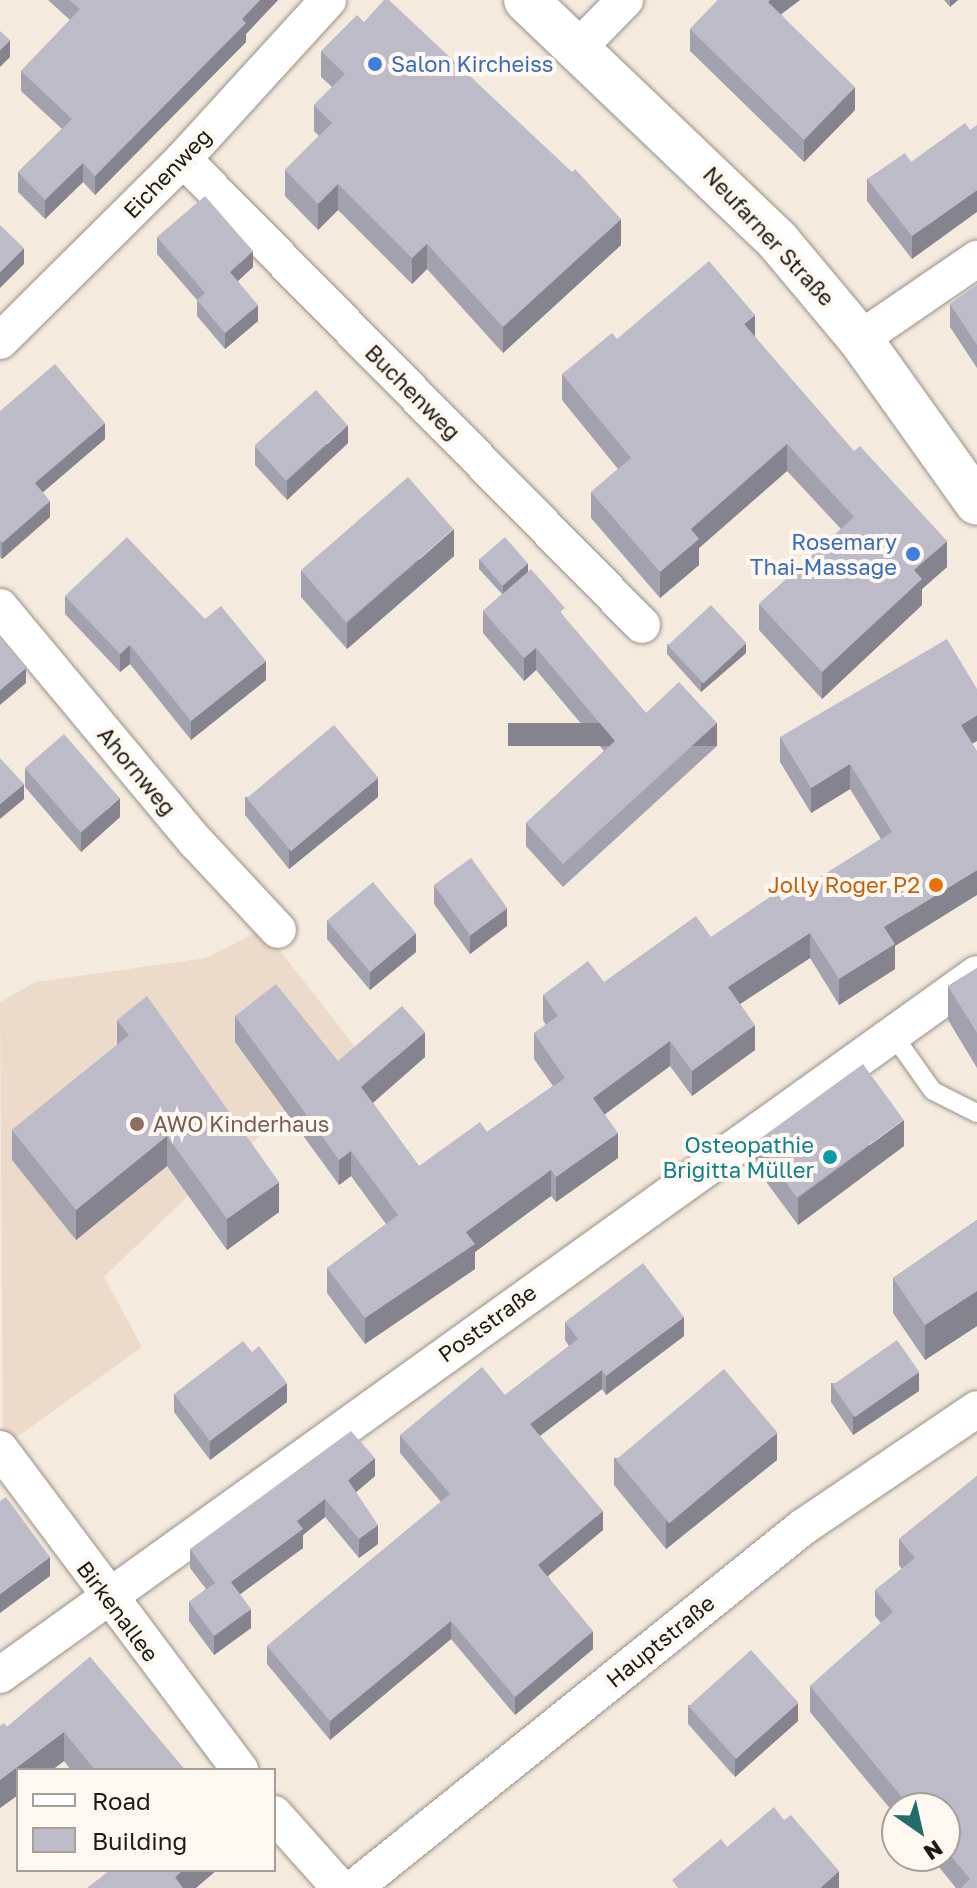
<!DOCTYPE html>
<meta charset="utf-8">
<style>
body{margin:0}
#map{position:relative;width:977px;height:1888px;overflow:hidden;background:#f5eade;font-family:"Golos Text",sans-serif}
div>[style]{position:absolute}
.built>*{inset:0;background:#ecdbca}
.roads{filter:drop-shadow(0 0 2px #9a9085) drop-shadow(0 0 2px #9a9085)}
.service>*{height:18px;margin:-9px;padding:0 9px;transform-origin:9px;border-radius:9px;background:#fff}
.minor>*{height:36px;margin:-18px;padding:0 18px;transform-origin:18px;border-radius:18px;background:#fff}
.tertiary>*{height:44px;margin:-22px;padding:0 22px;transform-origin:22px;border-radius:22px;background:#fff}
.wall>*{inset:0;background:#a3a1ad}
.shaded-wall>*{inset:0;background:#85838d;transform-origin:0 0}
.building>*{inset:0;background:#bebbc9;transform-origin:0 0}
.dots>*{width:22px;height:22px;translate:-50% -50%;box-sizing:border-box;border:4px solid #fff8f1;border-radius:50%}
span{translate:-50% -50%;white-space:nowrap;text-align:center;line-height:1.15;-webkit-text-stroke:8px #fff8f1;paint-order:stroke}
.shop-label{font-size:22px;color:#366cbe}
.left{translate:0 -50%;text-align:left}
.right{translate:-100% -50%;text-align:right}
.street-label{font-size:22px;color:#1e1a16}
.food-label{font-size:22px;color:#c56008}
.education-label{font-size:22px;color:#785e54}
.culture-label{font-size:22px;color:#0d838f}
.legend{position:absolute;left:16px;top:1768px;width:260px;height:104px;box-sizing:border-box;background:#fff8f1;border:2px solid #a59f99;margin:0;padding:10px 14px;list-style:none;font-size:24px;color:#1e1a16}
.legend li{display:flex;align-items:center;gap:16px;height:40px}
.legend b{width:40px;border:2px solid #a59f99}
.north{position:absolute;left:881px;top:1792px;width:80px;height:80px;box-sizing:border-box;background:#fff8f1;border:2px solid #a59f99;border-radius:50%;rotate:146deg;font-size:22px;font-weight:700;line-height:32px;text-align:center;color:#1e1a16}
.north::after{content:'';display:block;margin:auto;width:28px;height:36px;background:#226d6b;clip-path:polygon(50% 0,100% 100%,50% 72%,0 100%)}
</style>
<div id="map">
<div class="built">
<i style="clip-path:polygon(263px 929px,360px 1053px,188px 1196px,104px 1277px,142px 1347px,3px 1447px,0 1002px,36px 982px,206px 958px)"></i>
</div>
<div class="roads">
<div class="service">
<i style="left:891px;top:1032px;width:72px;rotate:54.6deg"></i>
<i style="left:933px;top:1091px;width:49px;rotate:26.6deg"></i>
</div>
<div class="minor">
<i style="left:579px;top:47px;width:66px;rotate:-45.6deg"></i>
<i style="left:183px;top:159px;width:654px;rotate:45.43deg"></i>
<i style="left:860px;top:339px;width:142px;rotate:-34.4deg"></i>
<i style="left:0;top:341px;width:258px;rotate:-44.8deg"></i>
<i style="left:183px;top:159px;width:215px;rotate:-47.6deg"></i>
<i style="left:0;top:607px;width:306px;rotate:50.2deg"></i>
<i style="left:196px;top:842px;width:120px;rotate:47deg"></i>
<i style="left:0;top:1449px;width:401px;rotate:53.2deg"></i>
<i style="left:0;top:1675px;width:1202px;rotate:-35.66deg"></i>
<i style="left:274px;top:1814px;width:99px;rotate:48.3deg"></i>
<i style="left:354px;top:1888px;width:576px;rotate:-38.8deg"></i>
<i style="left:803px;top:1527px;width:210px;rotate:-34.1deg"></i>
</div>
<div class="tertiary">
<i style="left:526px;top:0;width:349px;rotate:43.7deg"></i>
<i style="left:778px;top:241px;width:128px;rotate:50.1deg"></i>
<i style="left:860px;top:339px;width:201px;rotate:54.5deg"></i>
</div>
</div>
<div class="wall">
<i style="clip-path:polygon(48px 0,278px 0,246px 34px,246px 42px,95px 195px,83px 182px,45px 219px,18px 192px,18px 172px,62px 129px,21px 91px,21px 71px,70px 20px)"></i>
<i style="clip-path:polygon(718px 0,800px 0,781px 14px,855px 110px,804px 162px,690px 51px,690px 29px)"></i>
<i style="clip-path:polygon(944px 0,958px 0,950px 7px)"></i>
<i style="clip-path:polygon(321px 51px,621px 245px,503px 353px,427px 269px,412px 284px,338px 210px,318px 230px,285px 196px,285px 170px,319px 136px,314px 131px,314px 105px,332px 87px,321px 77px)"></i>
<i style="clip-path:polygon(970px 130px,912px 259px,867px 201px,867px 179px,911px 162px)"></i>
<i style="clip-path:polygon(157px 237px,253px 267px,238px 281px,258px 321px,225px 349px,197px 316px,197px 300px,157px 254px)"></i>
<i style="clip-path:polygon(977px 285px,977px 368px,950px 327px,950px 304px)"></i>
<i style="clip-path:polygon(755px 337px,947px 567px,922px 589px,922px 605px,822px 699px,759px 630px,759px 604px,841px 529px,787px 471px,699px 548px,699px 565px,660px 598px,591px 518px,591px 492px,618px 469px,562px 400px,562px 374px,617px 339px)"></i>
<i style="clip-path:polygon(0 411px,105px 439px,43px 492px,50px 517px,2px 559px,0 557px)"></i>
<i style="clip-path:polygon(348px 443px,287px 500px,255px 465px,255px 447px)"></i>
<i style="clip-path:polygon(454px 556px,347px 649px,301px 597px,301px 571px)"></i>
<i style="clip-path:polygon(479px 559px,528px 571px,565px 618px,646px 713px,717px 746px,563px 887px,526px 846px,526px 823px,604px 751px,536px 670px,524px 681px,483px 633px,483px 611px,502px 594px,479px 569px)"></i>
<i style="clip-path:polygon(65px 596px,205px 619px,266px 680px,191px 740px,130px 664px,120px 672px,65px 614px)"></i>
<i style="clip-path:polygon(667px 644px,746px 653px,701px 692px,667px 654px)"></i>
<i style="clip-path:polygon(780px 737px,972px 743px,895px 946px,895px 969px,839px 1005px,810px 958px,740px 1004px,755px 1050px,692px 1096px,670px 1066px,605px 1114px,618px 1158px,556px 1202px,551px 1196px,475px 1252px,475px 1269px,365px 1344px,327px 1293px,327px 1268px,386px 1224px,351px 1176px,339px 1185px,235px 1042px,235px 1016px,338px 1061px,425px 1057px,373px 1103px,419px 1166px,487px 1132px,553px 1086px,534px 1059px,534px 1033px,546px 1025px,543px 1020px,543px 995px,604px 982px,711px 937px,782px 901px,881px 839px,850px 789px,811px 813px,780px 762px)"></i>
<i style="clip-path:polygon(25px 768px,120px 817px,81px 852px,25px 787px)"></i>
<i style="clip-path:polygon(245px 797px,378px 797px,289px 869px,245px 815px)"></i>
<i style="clip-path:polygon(434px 885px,507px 926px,470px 954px,434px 904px)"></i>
<i style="clip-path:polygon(327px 920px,416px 952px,370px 990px,327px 939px)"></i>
<i style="clip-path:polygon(977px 968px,977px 1068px,948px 1020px,948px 986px)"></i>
<i style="clip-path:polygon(117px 1020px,279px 1212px,227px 1250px,167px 1166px,76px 1240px,12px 1160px,12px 1130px,117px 1045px)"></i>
<i style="clip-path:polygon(756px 1142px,904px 1146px,798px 1225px,756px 1168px)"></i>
<i style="clip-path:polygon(977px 1220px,977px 1326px,925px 1360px,893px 1313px,893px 1278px)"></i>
<i style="clip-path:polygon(565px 1322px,684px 1336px,606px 1395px,602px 1389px,540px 1436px,603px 1530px,548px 1576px,593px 1649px,515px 1715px,451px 1639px,330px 1740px,267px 1664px,267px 1646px,441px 1502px,400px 1453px,400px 1435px,505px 1395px,569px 1346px,565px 1340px)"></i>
<i style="clip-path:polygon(831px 1383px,919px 1391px,853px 1435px,831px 1402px)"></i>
<i style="clip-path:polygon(174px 1394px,287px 1402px,210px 1460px,174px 1412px)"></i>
<i style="clip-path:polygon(614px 1458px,777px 1460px,666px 1549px,614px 1485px)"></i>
<i style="clip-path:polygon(375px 1476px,356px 1492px,378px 1544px,359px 1558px,325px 1517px,303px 1535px,303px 1548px,240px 1594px,251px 1628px,214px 1655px,189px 1621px,189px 1602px,206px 1589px,190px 1568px,190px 1549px)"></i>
<i style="clip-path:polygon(977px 1476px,977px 1888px,956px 1888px,930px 1856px,945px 1856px,945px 1808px,897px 1808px,897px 1817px,810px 1712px,810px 1686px,881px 1623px,875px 1616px,875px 1590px,902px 1569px,899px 1565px,899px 1539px)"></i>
<i style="clip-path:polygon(90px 1657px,185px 1770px,71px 1770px,64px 1761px,52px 1770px,18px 1770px,18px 1795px,0 1808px,0 1726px,7px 1727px)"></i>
<i style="clip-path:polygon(688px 1705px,798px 1721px,735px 1777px,688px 1724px)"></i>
</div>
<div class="shaded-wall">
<i style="clip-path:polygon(260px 0,278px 0,246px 34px,246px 42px,95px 195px,95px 176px)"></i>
<i style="clip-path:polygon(770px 0,800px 0,768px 24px,768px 2px)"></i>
<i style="clip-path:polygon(950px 0,958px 0,950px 7px)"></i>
<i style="clip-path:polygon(10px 40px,10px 57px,0 67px,0 50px)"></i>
<i style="clip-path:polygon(855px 87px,855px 110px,804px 162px,804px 140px)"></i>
<i style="clip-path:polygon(83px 163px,83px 182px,45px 219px,45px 200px)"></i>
<i style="clip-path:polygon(338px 184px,338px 210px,318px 230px,318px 204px)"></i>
<i style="clip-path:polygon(977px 190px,977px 212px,912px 259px,912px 236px)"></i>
<i style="clip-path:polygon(621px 219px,621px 245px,503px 353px,503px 327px)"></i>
<i style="clip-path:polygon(427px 244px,427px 269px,412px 284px,412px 258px)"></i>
<i style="clip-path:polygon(24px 248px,24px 264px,0 288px,0 272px)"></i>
<i style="clip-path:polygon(253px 251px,253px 267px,230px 288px,230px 272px)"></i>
<i style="clip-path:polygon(258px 305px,258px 321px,225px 349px,225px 333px)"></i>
<i style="clip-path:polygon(755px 315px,755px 341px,744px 324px)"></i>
<i style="clip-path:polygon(105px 423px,105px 439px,35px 499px,35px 483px)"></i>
<i style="clip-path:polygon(348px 425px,348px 443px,287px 500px,287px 481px)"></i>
<i style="clip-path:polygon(787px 444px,787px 471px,699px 548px,699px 565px,660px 598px,660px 572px,691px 529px)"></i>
<i style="clip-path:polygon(50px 501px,50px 517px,2px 559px,2px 543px)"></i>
<i style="clip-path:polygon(454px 529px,454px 556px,347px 649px,347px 623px)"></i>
<i style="clip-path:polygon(947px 541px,947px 567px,922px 589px,922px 605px,822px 699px,822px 672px,914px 570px)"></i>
<i style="clip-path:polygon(528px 563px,528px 573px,503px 596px,503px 586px)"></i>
<i style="clip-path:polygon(746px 643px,746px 653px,701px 692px,701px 683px)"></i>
<i style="clip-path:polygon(130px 645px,130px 664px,120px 672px,120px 654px)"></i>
<i style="clip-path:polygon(536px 648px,536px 670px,524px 681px,524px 658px)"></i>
<i style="clip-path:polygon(266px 661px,266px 680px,191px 740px,191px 721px)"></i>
<i style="clip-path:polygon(26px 668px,26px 683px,0 705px,0 690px)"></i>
<i style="clip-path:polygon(977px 715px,977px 741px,961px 750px,961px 725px)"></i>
<i style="left:717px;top:723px;width:23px;height:209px;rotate:90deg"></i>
<i style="clip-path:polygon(850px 764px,850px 789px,811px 813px,811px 788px)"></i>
<i style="clip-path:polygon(378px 778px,378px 797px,289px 869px,289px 850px)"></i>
<i style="clip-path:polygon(24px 784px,24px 799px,0 819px,0 804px)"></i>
<i style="clip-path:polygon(120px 798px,120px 817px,81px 852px,81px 833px)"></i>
<i style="clip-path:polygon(977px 870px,977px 895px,895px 946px,895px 969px,839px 1005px,839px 979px,884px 927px)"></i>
<i style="clip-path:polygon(507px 908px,507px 926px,470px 954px,470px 936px)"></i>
<i style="clip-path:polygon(416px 933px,416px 952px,370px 990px,370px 972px)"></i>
<i style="clip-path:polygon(810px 933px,810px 958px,728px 1012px,728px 987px)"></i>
<i style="clip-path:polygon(755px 1025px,755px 1050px,692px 1096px,692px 1071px)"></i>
<i style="clip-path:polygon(425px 1032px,425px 1057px,361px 1113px,361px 1087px)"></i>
<i style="clip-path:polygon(670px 1041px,670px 1066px,593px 1123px,593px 1098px)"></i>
<i style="clip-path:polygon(904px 1120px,904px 1146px,798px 1225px,798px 1198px)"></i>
<i style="clip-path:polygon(618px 1133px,618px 1158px,556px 1202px,556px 1177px)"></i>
<i style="clip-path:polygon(167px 1136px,167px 1166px,76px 1240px,76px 1210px)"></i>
<i style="clip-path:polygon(351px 1151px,351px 1176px,339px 1185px,339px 1160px)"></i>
<i style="clip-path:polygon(551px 1170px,551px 1196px,475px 1252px,475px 1269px,365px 1344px,365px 1318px,466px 1232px)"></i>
<i style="clip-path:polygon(279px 1182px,279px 1212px,227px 1250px,227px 1219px)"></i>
<i style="clip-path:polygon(977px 1291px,977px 1326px,925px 1360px,925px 1325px)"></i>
<i style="clip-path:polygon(684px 1317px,684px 1336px,606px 1395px,606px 1376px)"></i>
<i style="clip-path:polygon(602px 1370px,602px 1389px,530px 1443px,530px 1424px)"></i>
<i style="clip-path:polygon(919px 1372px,919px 1391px,853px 1435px,853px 1416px)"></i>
<i style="clip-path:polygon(287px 1383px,287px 1402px,210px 1460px,210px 1441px)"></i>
<i style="clip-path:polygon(777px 1433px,777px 1460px,666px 1549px,666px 1523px)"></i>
<i style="clip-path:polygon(375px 1458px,375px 1476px,348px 1499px,348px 1480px)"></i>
<i style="clip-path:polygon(325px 1499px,325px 1517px,303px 1535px,303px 1548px,231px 1601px,231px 1582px,297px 1521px)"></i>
<i style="clip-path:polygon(603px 1511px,603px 1530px,538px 1584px,538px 1565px)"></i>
<i style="clip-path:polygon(378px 1525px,378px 1544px,359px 1558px,359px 1539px)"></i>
<i style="clip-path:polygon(50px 1557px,50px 1576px,0 1613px,0 1594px)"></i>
<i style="clip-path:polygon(251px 1609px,251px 1628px,214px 1655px,214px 1636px)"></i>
<i style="clip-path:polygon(451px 1621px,451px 1639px,330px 1740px,330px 1721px)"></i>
<i style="clip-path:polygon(593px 1631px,593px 1649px,515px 1715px,515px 1697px)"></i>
<i style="clip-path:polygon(798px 1703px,798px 1721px,735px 1777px,735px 1758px)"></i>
<i style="clip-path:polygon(64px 1732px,64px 1761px,52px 1770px,18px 1770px,18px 1795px,0 1808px,0 1780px)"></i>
<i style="clip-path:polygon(183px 1870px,217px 1870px,196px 1888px,175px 1888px,175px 1877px)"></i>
<i style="clip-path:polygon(839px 1871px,839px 1888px,820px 1888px)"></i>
</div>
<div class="building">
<i style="clip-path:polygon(69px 0,260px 0,242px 19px,246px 23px,95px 176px,83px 163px,45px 200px,18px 172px,72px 119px,21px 71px,80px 9px)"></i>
<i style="clip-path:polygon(384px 0,389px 0,572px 172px,575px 169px,621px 219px,503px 327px,427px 244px,412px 258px,338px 184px,318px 204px,285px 170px,332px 123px,314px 105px,345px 74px,321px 51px,357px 15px,364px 22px)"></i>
<i style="clip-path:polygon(718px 0,770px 0,768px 2px,855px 87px,804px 140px,690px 29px)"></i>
<i style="clip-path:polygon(0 31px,10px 40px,0 50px)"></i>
<i style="clip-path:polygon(965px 123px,970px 130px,977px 125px,977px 190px,912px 236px,867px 179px,905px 153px,911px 162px)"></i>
<i style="clip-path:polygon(205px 196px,253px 251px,230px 272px,258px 305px,225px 333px,197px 300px,205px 293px,157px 237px)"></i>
<i style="clip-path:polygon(0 225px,24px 248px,0 272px)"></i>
<i style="clip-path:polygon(709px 261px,755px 315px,744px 324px,854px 451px,860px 446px,947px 541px,914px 570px,922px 579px,822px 672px,759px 604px,854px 517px,787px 444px,691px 529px,699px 539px,660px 572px,591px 492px,631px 458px,562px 374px,612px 333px,617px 339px)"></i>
<i style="clip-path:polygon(977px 285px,977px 345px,950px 304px)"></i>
<i style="clip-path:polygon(55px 364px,105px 423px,35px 483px,50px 501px,2px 543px,0 540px,0 411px)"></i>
<i style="left:316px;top:390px;width:47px;height:83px;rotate:48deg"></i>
<i style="left:408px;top:477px;width:69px;height:142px;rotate:49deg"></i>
<i style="clip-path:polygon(127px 537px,205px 619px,221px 606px,266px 661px,191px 721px,130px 645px,120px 654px,65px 596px)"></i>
<i style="left:505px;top:537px;width:35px;height:34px;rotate:49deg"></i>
<i style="clip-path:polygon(531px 569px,565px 608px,560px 612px,646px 713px,679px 682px,717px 723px,563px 864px,526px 823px,615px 741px,536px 648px,524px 658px,483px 611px)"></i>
<i style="left:711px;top:605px;width:52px;height:59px;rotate:47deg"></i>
<i style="clip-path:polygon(0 639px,26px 668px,0 690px)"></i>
<i style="clip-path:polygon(947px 639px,977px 689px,977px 715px,961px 725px,977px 751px,977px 870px,884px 927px,895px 944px,839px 979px,810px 933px,728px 987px,755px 1025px,692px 1071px,670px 1041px,593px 1098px,618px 1133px,556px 1177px,551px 1170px,466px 1232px,475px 1244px,365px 1318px,327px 1268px,398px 1215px,351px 1151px,339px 1160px,235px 1016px,276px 984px,338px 1061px,402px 1006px,425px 1032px,361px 1087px,419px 1166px,480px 1122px,487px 1132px,565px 1078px,534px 1033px,558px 1016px,543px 995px,588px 961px,604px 982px,696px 916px,711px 937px,777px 892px,782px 901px,892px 832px,850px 764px,811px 788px,780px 737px)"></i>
<i style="left:334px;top:725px;width:69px;height:114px;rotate:50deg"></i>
<i style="left:64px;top:734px;width:85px;height:52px;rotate:49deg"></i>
<i style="clip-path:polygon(0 758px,24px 784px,0 804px)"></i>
<i style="left:471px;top:858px;width:62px;height:46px;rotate:54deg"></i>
<i style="left:373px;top:882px;width:67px;height:60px;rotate:50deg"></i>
<i style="clip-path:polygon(977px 968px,977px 1033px,948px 986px)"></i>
<i style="clip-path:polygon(147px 996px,279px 1182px,227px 1219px,167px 1136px,76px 1210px,12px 1130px,129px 1035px,117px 1020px)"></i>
<i style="left:863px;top:1064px;width:69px;height:132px;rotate:54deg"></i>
<i style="clip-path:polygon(977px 1220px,977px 1291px,925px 1325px,893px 1278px)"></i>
<i style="clip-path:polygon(643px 1263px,684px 1317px,606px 1376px,602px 1370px,530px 1424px,603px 1511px,538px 1565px,593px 1631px,515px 1697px,451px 1621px,330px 1721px,267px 1646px,450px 1494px,400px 1435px,482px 1367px,505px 1395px,578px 1339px,565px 1322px)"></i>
<i style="left:897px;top:1340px;width:39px;height:79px;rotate:55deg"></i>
<i style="clip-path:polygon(243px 1341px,252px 1352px,259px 1346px,287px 1383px,210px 1441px,174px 1394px)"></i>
<i style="left:724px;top:1369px;width:83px;height:141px;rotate:50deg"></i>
<i style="clip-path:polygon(351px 1431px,375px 1458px,348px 1480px,378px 1525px,359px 1539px,325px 1499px,297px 1521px,303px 1529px,231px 1582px,251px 1609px,214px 1636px,189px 1602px,215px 1583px,190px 1549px)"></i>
<i style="clip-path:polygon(977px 1476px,977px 1888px,961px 1888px,970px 1879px,945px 1849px,945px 1808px,911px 1808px,810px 1686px,893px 1612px,875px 1590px,915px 1558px,899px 1539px)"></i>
<i style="clip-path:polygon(6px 1497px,50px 1557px,0 1594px,0 1501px)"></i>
<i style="left:751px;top:1650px;width:71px;height:84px;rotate:48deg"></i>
<i style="clip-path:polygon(90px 1657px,185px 1770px,95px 1770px,64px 1732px,0 1780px,0 1726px,4px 1723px,7px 1727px)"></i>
<i style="clip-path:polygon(774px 1807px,784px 1820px,791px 1815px,839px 1871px,820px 1888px,678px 1888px,672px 1880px,721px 1839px,727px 1847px)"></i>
<i style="clip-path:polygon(110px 1870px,183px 1870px,175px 1877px,183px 1888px,87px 1888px)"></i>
</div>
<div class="dots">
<i style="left:375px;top:64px;background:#3f7fe0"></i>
<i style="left:913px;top:554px;background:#3f7fe0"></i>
<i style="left:936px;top:885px;background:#e8710a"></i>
<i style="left:137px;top:1124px;background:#8d6e63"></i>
<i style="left:830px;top:1157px;background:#0f9aa8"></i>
</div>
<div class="shop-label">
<span class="left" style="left:391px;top:64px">Salon Kircheiss</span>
<span class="right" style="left:897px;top:554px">Rosemary<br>Thai-Massage</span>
</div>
<div class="street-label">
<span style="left:167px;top:173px;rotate:-46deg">Eichenweg</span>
<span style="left:769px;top:236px;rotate:47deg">Neufarner Straße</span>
<span style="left:413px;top:392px;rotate:45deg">Buchenweg</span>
<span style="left:137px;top:771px;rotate:50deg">Ahornweg</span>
<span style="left:487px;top:1323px;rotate:-36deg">Poststraße</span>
<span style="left:118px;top:1611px;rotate:53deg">Birkenallee</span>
<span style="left:660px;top:1641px;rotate:-39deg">Hauptstraße</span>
</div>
<div class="food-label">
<span class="right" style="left:920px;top:885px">Jolly Roger P2</span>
</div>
<div class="education-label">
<span class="left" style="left:153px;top:1124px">AWO Kinderhaus</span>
</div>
<div class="culture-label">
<span class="right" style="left:814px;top:1157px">Osteopathie<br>Brigitta Müller</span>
</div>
<ul class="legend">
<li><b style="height:10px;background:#fff"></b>Road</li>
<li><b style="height:22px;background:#bebbc9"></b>Building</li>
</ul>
<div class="north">N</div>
</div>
